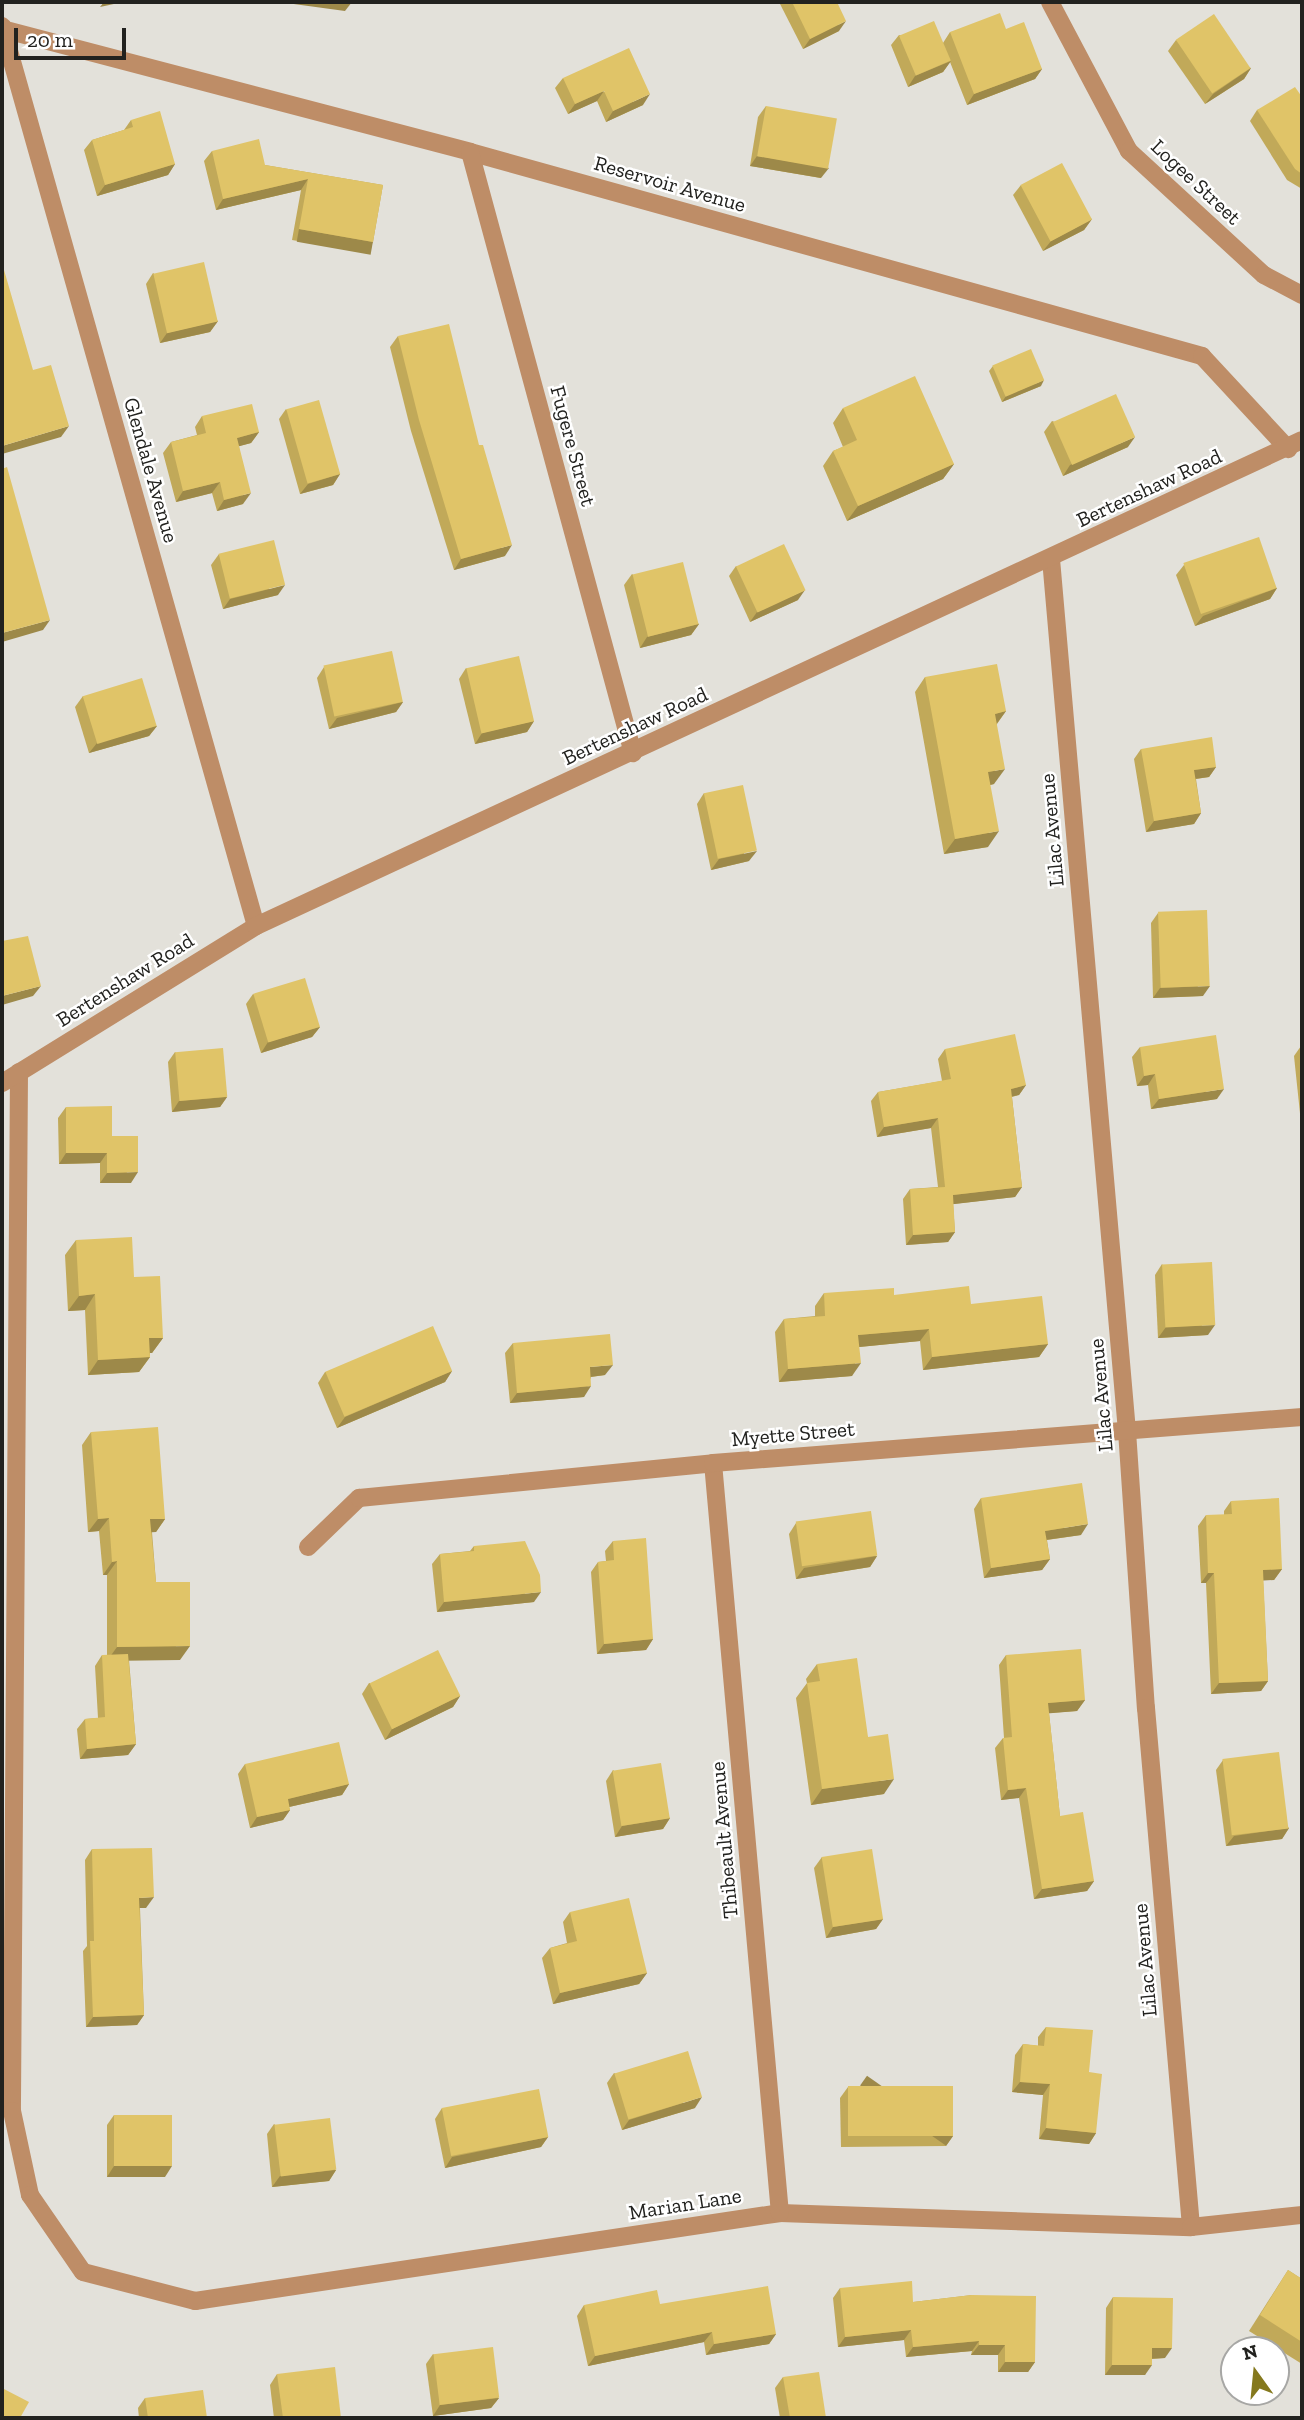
<!DOCTYPE html>
<style>
body{margin:0}
#map{position:relative;width:1304px;height:2420px;overflow:hidden;background:#e3e1da;font-family:"Zilla Slab",serif}
div>[style]{position:absolute}
.minor>*{height:18px;margin:-9px;padding:0 9px;transform-origin:9px;border-radius:9px;background:#be8d67}
.wall>*{inset:0;background:#c1a959}
.shaded-wall>*{inset:0;background:#9d8949;transform-origin:0 0}
.building>*{inset:0;background:#e0c468;transform-origin:0 0}
span{translate:-50% -50%;white-space:nowrap;text-align:center;line-height:1.15;-webkit-text-stroke:5px #fff;paint-order:stroke}
.street-label{font-size:21px;color:#22221f}
.frame{position:absolute;inset:0;border:4px solid #22221f;pointer-events:none}
.north{position:absolute;left:1220px;top:2336px;width:70px;height:70px;box-sizing:border-box;background:#fff;border:2px solid #a7a7a5;border-radius:50%;rotate:345deg;font-size:19px;font-weight:700;line-height:28px;text-align:center;color:#22221f}
.north::after{content:'';display:block;margin:auto;width:24px;height:32px;background:#85791e;clip-path:polygon(50% 0,100% 100%,50% 72%,0 100%)}
.scale{position:absolute;left:14px;top:28px;width:112px;height:32px;box-sizing:border-box;border:4px solid #22221f;border-top:0;padding-left:9px;font-size:21px;line-height:24px;white-space:nowrap;color:#22221f;-webkit-text-stroke:5px #fff;paint-order:stroke}
</style>
<div id="map">
<div class="minor">
<i style="left:1050px;top:2px;width:169px;rotate:62.1deg"></i>
<i style="left:1129px;top:151px;width:183px;rotate:42.6deg"></i>
<i style="left:1264px;top:275px;width:43px;rotate:27.8deg"></i>
<i style="left:2px;top:26px;width:935px;rotate:74.24deg"></i>
<i style="left:2px;top:29px;width:484px;rotate:14.7deg"></i>
<i style="left:470px;top:152px;width:760px;rotate:15.57deg"></i>
<i style="left:1202px;top:356px;width:127px;rotate:47.2deg"></i>
<i style="left:470px;top:152px;width:623px;rotate:74.83deg"></i>
<i style="left:1051px;top:559px;width:875px;rotate:85.02deg"></i>
<i style="left:1127px;top:1431px;width:278px;rotate:86.1deg"></i>
<i style="left:1146px;top:1708px;width:521px;rotate:85.04deg"></i>
<i style="left:19px;top:1072px;width:1039px;rotate:90.39deg"></i>
<i style="left:12px;top:2111px;width:86px;rotate:77.9deg"></i>
<i style="left:30px;top:2195px;width:93px;rotate:55.5deg"></i>
<i style="left:83px;top:2272px;width:116px;rotate:14.5deg"></i>
<i style="left:195px;top:2301px;width:592px;rotate:-8.55deg"></i>
<i style="left:780px;top:2213px;width:411px;rotate:2deg"></i>
<i style="left:1191px;top:2227px;width:112px;rotate:-6.2deg"></i>
<i style="left:2px;top:1083px;width:299px;rotate:-31.7deg"></i>
<i style="left:256px;top:926px;width:1153px;rotate:-24.92deg"></i>
<i style="left:713px;top:1463px;width:753px;rotate:84.9deg"></i>
<i style="left:308px;top:1547px;width:71px;rotate:-43.9deg"></i>
<i style="left:359px;top:1498px;width:356px;rotate:-5.6deg"></i>
<i style="left:713px;top:1463px;width:591px;rotate:-4.47deg"></i>
</div>
<div class="wall">
<i style="clip-path:polygon(779px 2px,837px 2px,839px 31px,803px 49px)"></i>
<i style="clip-path:polygon(1006px 29px,1042px 69px,1035px 79px,967px 105px,950px 62px,943px 72px,908px 87px,891px 45px,899px 35px,943px 43px,950px 32px)"></i>
<i style="clip-path:polygon(1176px 40px,1251px 68px,1244px 79px,1205px 104px,1168px 51px)"></i>
<i style="clip-path:polygon(563px 78px,643px 105px,606px 122px,597px 101px,568px 114px,555px 88px)"></i>
<i style="clip-path:polygon(1302px 97px,1302px 189px,1287px 180px,1250px 121px,1257px 110px)"></i>
<i style="clip-path:polygon(766px 106px,821px 178px,750px 166px,758px 117px)"></i>
<i style="clip-path:polygon(131px 120px,175px 164px,168px 175px,97px 196px,84px 150px,92px 140px,124px 130px)"></i>
<i style="clip-path:polygon(212px 151px,265px 165px,383px 185px,373px 242px,366px 253px,292px 240px,301px 190px,216px 210px,204px 161px)"></i>
<i style="clip-path:polygon(1021px 185px,1092px 219px,1084px 230px,1043px 251px,1013px 195px)"></i>
<i style="clip-path:polygon(153px 273px,218px 321px,210px 332px,160px 343px,146px 284px)"></i>
<i style="clip-path:polygon(398px 336px,505px 556px,454px 570px,411px 431px,390px 347px)"></i>
<i style="clip-path:polygon(993px 366px,1041px 386px,1002px 402px,989px 371px)"></i>
<i style="clip-path:polygon(843px 408px,954px 464px,943px 479px,847px 521px,823px 466px,833px 451px,843px 447px,833px 423px)"></i>
<i style="clip-path:polygon(286px 409px,340px 474px,333px 485px,300px 494px,279px 419px)"></i>
<i style="clip-path:polygon(202px 416px,259px 432px,251px 443px,239px 446px,243px 504px,217px 511px,212px 493px,176px 502px,163px 453px,171px 442px,197px 435px,195px 427px)"></i>
<i style="clip-path:polygon(1052px 421px,1128px 447px,1063px 476px,1044px 432px)"></i>
<i style="clip-path:polygon(219px 554px,278px 595px,223px 609px,211px 565px)"></i>
<i style="clip-path:polygon(1184px 565px,1277px 588px,1270px 599px,1195px 626px,1176px 575px)"></i>
<i style="clip-path:polygon(736px 566px,798px 600px,750px 622px,729px 576px)"></i>
<i style="clip-path:polygon(632px 574px,699px 624px,691px 635px,640px 648px,624px 585px)"></i>
<i style="clip-path:polygon(324px 667px,403px 702px,396px 712px,329px 729px,317px 678px)"></i>
<i style="clip-path:polygon(466px 668px,534px 721px,527px 732px,475px 744px,459px 679px)"></i>
<i style="clip-path:polygon(925px 677px,1006px 711px,997px 724px,994px 784px,990px 785px,988px 847px,944px 854px,915px 692px)"></i>
<i style="clip-path:polygon(83px 696px,157px 726px,149px 736px,89px 753px,75px 707px)"></i>
<i style="clip-path:polygon(1141px 749px,1216px 767px,1209px 777px,1196px 779px,1201px 813px,1194px 824px,1146px 832px,1134px 759px)"></i>
<i style="clip-path:polygon(704px 793px,749px 861px,711px 870px,697px 804px)"></i>
<i style="clip-path:polygon(1158px 913px,1203px 996px,1153px 998px,1151px 923px)"></i>
<i style="clip-path:polygon(253px 994px,320px 1027px,312px 1037px,261px 1053px,246px 1004px)"></i>
<i style="clip-path:polygon(1302px 1045px,1302px 1123px,1301px 1123px,1294px 1056px,1301px 1046px)"></i>
<i style="clip-path:polygon(1140px 1047px,1217px 1099px,1151px 1109px,1148px 1085px,1137px 1086px,1132px 1057px)"></i>
<i style="clip-path:polygon(945px 1049px,1026px 1085px,1019px 1095px,1012px 1097px,1022px 1187px,1015px 1197px,953px 1204px,955px 1232px,948px 1242px,906px 1245px,903px 1199px,910px 1189px,938px 1187px,931px 1128px,877px 1137px,871px 1101px,878px 1092px,942px 1081px,938px 1059px)"></i>
<i style="clip-path:polygon(175px 1052px,227px 1097px,220px 1107px,172px 1112px,168px 1062px)"></i>
<i style="clip-path:polygon(66px 1107px,112px 1136px,131px 1183px,100px 1183px,100px 1163px,59px 1164px,58px 1118px)"></i>
<i style="clip-path:polygon(76px 1240px,134px 1277px,163px 1338px,152px 1353px,150px 1353px,150px 1357px,139px 1372px,88px 1375px,85px 1310px,68px 1311px,65px 1255px)"></i>
<i style="clip-path:polygon(1162px 1264px,1208px 1335px,1158px 1338px,1155px 1275px)"></i>
<i style="clip-path:polygon(824px 1293px,894px 1295px,971px 1304px,1048px 1344px,1039px 1357px,923px 1370px,920px 1341px,859px 1347px,852px 1376px,779px 1382px,775px 1332px,784px 1319px,815px 1316px,815px 1306px)"></i>
<i style="clip-path:polygon(513px 1343px,605px 1375px,591px 1377px,584px 1397px,510px 1403px,505px 1353px)"></i>
<i style="clip-path:polygon(452px 1371px,445px 1382px,337px 1428px,318px 1383px,325px 1372px)"></i>
<i style="clip-path:polygon(91px 1432px,165px 1519px,156px 1532px,152px 1532px,156px 1582px,180px 1660px,129px 1660px,136px 1744px,128px 1755px,80px 1759px,77px 1729px,85px 1719px,98px 1718px,95px 1666px,102px 1655px,107px 1655px,107px 1575px,103px 1575px,99px 1531px,88px 1532px,82px 1445px)"></i>
<i style="clip-path:polygon(981px 1498px,1081px 1535px,1047px 1540px,1050px 1559px,1042px 1570px,984px 1578px,974px 1509px)"></i>
<i style="clip-path:polygon(1231px 1501px,1282px 1569px,1274px 1580px,1263px 1580px,1268px 1681px,1261px 1691px,1211px 1694px,1206px 1583px,1201px 1583px,1198px 1526px,1206px 1515px,1224px 1515px,1224px 1511px)"></i>
<i style="clip-path:polygon(796px 1523px,877px 1556px,870px 1567px,796px 1579px,789px 1534px)"></i>
<i style="clip-path:polygon(613px 1541px,653px 1639px,646px 1650px,597px 1654px,591px 1572px,598px 1562px,606px 1561px,605px 1551px)"></i>
<i style="clip-path:polygon(474px 1546px,534px 1602px,437px 1612px,432px 1564px,440px 1554px,470px 1551px)"></i>
<i style="clip-path:polygon(1006px 1655px,1085px 1700px,1077px 1711px,1049px 1713px,1060px 1816px,1094px 1881px,1087px 1891px,1034px 1899px,1019px 1798px,1001px 1800px,995px 1748px,1003px 1738px,1004px 1738px,999px 1665px)"></i>
<i style="clip-path:polygon(817px 1664px,868px 1737px,884px 1794px,811px 1805px,796px 1698px,807px 1683px,806px 1679px)"></i>
<i style="clip-path:polygon(369px 1683px,460px 1696px,453px 1707px,385px 1740px,362px 1694px)"></i>
<i style="clip-path:polygon(1223px 1760px,1289px 1828px,1282px 1839px,1226px 1846px,1216px 1770px)"></i>
<i style="clip-path:polygon(245px 1764px,349px 1784px,342px 1795px,289px 1807px,290px 1810px,283px 1820px,250px 1828px,238px 1774px)"></i>
<i style="clip-path:polygon(613px 1770px,670px 1818px,663px 1829px,615px 1837px,606px 1781px)"></i>
<i style="clip-path:polygon(92px 1849px,146px 1908px,140px 1908px,144px 2015px,137px 2025px,86px 2027px,83px 1951px,87px 1946px,85px 1860px)"></i>
<i style="clip-path:polygon(822px 1857px,883px 1919px,876px 1929px,826px 1938px,814px 1868px)"></i>
<i style="clip-path:polygon(570px 1912px,647px 1973px,639px 1984px,553px 2004px,542px 1958px,550px 1948px,567px 1943px,563px 1922px)"></i>
<i style="clip-path:polygon(1046px 2027px,1089px 2072px,1096px 2133px,1089px 2144px,1039px 2139px,1043px 2095px,1012px 2092px,1015px 2055px,1023px 2044px,1038px 2046px,1038px 2037px)"></i>
<i style="clip-path:polygon(614px 2073px,695px 2108px,622px 2130px,607px 2083px)"></i>
<i style="clip-path:polygon(848px 2087px,953px 2136px,946px 2146px,841px 2147px,840px 2098px)"></i>
<i style="clip-path:polygon(442px 2108px,548px 2137px,541px 2147px,445px 2168px,435px 2119px)"></i>
<i style="clip-path:polygon(114px 2115px,165px 2177px,107px 2177px,107px 2125px)"></i>
<i style="clip-path:polygon(274px 2124px,336px 2170px,329px 2181px,272px 2187px,267px 2134px)"></i>
<i style="clip-path:polygon(1288px 2270px,1302px 2279px,1302px 2364px,1249px 2331px)"></i>
<i style="clip-path:polygon(840px 2288px,913px 2302px,972px 2295px,1035px 2362px,1028px 2372px,998px 2372px,998px 2355px,971px 2355px,972px 2351px,906px 2357px,904px 2340px,838px 2347px,833px 2298px)"></i>
<i style="clip-path:polygon(1113px 2297px,1165px 2358px,1152px 2359px,1145px 2375px,1105px 2375px,1106px 2308px)"></i>
<i style="clip-path:polygon(660px 2304px,776px 2334px,769px 2344px,706px 2355px,704px 2342px,588px 2366px,577px 2316px,584px 2305px)"></i>
<i style="clip-path:polygon(433px 2354px,499px 2398px,491px 2408px,433px 2416px,426px 2364px)"></i>
<i style="clip-path:polygon(277px 2374px,341px 2418px,274px 2418px,270px 2385px)"></i>
<i style="clip-path:polygon(783px 2377px,826px 2418px,780px 2418px,775px 2388px)"></i>
<i style="clip-path:polygon(145px 2398px,207px 2418px,139px 2418px,138px 2408px)"></i>
</div>
<div class="shaded-wall">
<i style="clip-path:polygon(104px 2px,123px 2px,100px 7px)"></i>
<i style="clip-path:polygon(279px 2px,352px 2px,345px 11px)"></i>
<i style="clip-path:polygon(846px 21px,839px 31px,803px 49px,810px 39px)"></i>
<i style="clip-path:polygon(951px 61px,943px 72px,908px 87px,915px 76px)"></i>
<i style="clip-path:polygon(1251px 68px,1244px 79px,1205px 104px,1213px 94px)"></i>
<i style="clip-path:polygon(1042px 69px,1035px 79px,967px 105px,974px 94px)"></i>
<i style="clip-path:polygon(604px 91px,597px 101px,568px 114px,575px 104px)"></i>
<i style="clip-path:polygon(650px 94px,643px 105px,606px 122px,613px 111px)"></i>
<i style="clip-path:polygon(757px 156px,829px 168px,821px 178px,750px 166px)"></i>
<i style="clip-path:polygon(175px 164px,168px 175px,97px 196px,105px 185px)"></i>
<i style="clip-path:polygon(308px 179px,301px 190px,216px 210px,223px 199px)"></i>
<i style="clip-path:polygon(1092px 219px,1084px 230px,1043px 251px,1051px 241px)"></i>
<i style="left:299px;top:229px;width:75px;height:13px;rotate:10deg"></i>
<i style="clip-path:polygon(218px 321px,210px 332px,160px 343px,167px 333px)"></i>
<i style="clip-path:polygon(1044px 380px,1041px 386px,1002px 402px,1006px 396px)"></i>
<i style="clip-path:polygon(69px 426px,61px 437px,2px 454px,2px 446px)"></i>
<i style="clip-path:polygon(259px 432px,251px 443px,229px 449px,237px 438px)"></i>
<i style="clip-path:polygon(1135px 437px,1128px 447px,1063px 476px,1070px 465px)"></i>
<i style="clip-path:polygon(954px 464px,943px 479px,847px 521px,858px 506px)"></i>
<i style="clip-path:polygon(340px 474px,333px 485px,300px 494px,308px 484px)"></i>
<i style="clip-path:polygon(220px 482px,212px 493px,176px 502px,183px 491px)"></i>
<i style="clip-path:polygon(251px 493px,243px 504px,217px 511px,224px 500px)"></i>
<i style="clip-path:polygon(512px 545px,505px 556px,454px 570px,461px 559px)"></i>
<i style="clip-path:polygon(285px 585px,278px 595px,223px 609px,230px 599px)"></i>
<i style="clip-path:polygon(1277px 588px,1270px 599px,1195px 626px,1203px 616px)"></i>
<i style="clip-path:polygon(805px 590px,798px 600px,750px 622px,757px 612px)"></i>
<i style="clip-path:polygon(50px 620px,43px 630px,2px 642px,2px 633px)"></i>
<i style="clip-path:polygon(699px 624px,691px 635px,640px 648px,647px 637px)"></i>
<i style="clip-path:polygon(403px 702px,396px 712px,329px 729px,337px 718px)"></i>
<i style="clip-path:polygon(1006px 711px,995px 726px,995px 714px)"></i>
<i style="clip-path:polygon(534px 721px,527px 732px,475px 744px,482px 733px)"></i>
<i style="clip-path:polygon(157px 726px,149px 736px,89px 753px,97px 743px)"></i>
<i style="clip-path:polygon(1216px 767px,1209px 777px,1187px 780px,1194px 770px)"></i>
<i style="clip-path:polygon(1005px 769px,994px 784px,977px 788px,988px 772px)"></i>
<i style="clip-path:polygon(1201px 813px,1194px 824px,1146px 832px,1154px 821px)"></i>
<i style="clip-path:polygon(999px 831px,988px 847px,944px 854px,955px 839px)"></i>
<i style="clip-path:polygon(757px 851px,749px 861px,711px 870px,719px 859px)"></i>
<i style="clip-path:polygon(41px 986px,33px 996px,2px 1005px,2px 996px)"></i>
<i style="clip-path:polygon(1210px 986px,1203px 996px,1153px 998px,1160px 988px)"></i>
<i style="clip-path:polygon(320px 1027px,312px 1037px,261px 1053px,268px 1042px)"></i>
<i style="clip-path:polygon(1155px 1074px,1148px 1085px,1137px 1086px,1144px 1076px)"></i>
<i style="clip-path:polygon(1026px 1085px,1019px 1095px,1004px 1098px,1011px 1089px)"></i>
<i style="clip-path:polygon(1224px 1089px,1217px 1099px,1151px 1109px,1159px 1099px)"></i>
<i style="clip-path:polygon(227px 1097px,220px 1107px,172px 1112px,179px 1101px)"></i>
<i style="clip-path:polygon(938px 1118px,931px 1128px,877px 1137px,884px 1127px)"></i>
<i style="clip-path:polygon(66px 1153px,107px 1153px,100px 1163px,59px 1164px)"></i>
<i style="clip-path:polygon(138px 1172px,131px 1183px,100px 1183px,107px 1173px)"></i>
<i style="clip-path:polygon(1022px 1187px,1015px 1197px,946px 1205px,953px 1195px)"></i>
<i style="clip-path:polygon(955px 1232px,948px 1242px,906px 1245px,913px 1235px)"></i>
<i style="clip-path:polygon(95px 1294px,85px 1310px,68px 1311px,79px 1296px)"></i>
<i style="clip-path:polygon(1215px 1325px,1208px 1335px,1158px 1338px,1166px 1327px)"></i>
<i style="clip-path:polygon(929px 1329px,920px 1341px,849px 1348px,858px 1335px)"></i>
<i style="clip-path:polygon(149px 1338px,163px 1338px,152px 1353px,138px 1353px)"></i>
<i style="clip-path:polygon(1048px 1344px,1039px 1357px,923px 1370px,932px 1357px)"></i>
<i style="clip-path:polygon(150px 1357px,139px 1372px,88px 1375px,98px 1360px)"></i>
<i style="clip-path:polygon(861px 1363px,852px 1376px,779px 1382px,788px 1369px)"></i>
<i style="clip-path:polygon(613px 1365px,605px 1375px,582px 1378px,590px 1367px)"></i>
<i style="clip-path:polygon(452px 1371px,445px 1382px,337px 1428px,345px 1417px)"></i>
<i style="clip-path:polygon(591px 1386px,584px 1397px,510px 1403px,517px 1393px)"></i>
<i style="clip-path:polygon(109px 1518px,99px 1531px,88px 1532px,98px 1519px)"></i>
<i style="clip-path:polygon(150px 1519px,165px 1519px,156px 1532px,141px 1533px)"></i>
<i style="clip-path:polygon(1088px 1524px,1081px 1535px,1038px 1541px,1045px 1531px)"></i>
<i style="clip-path:polygon(877px 1556px,870px 1567px,796px 1579px,804px 1568px)"></i>
<i style="clip-path:polygon(1050px 1559px,1042px 1570px,984px 1578px,991px 1568px)"></i>
<i style="clip-path:polygon(117px 1561px,107px 1575px,103px 1575px,112px 1562px)"></i>
<i style="clip-path:polygon(1282px 1569px,1274px 1580px,1256px 1581px,1263px 1570px)"></i>
<i style="clip-path:polygon(1208px 1573px,1214px 1573px,1206px 1583px,1201px 1583px)"></i>
<i style="clip-path:polygon(541px 1592px,534px 1602px,437px 1612px,444px 1602px)"></i>
<i style="clip-path:polygon(653px 1639px,646px 1650px,597px 1654px,604px 1644px)"></i>
<i style="clip-path:polygon(190px 1646px,180px 1660px,107px 1661px,117px 1647px)"></i>
<i style="clip-path:polygon(1268px 1681px,1261px 1691px,1211px 1694px,1219px 1683px)"></i>
<i style="clip-path:polygon(460px 1696px,453px 1707px,385px 1740px,392px 1729px)"></i>
<i style="clip-path:polygon(1085px 1700px,1077px 1711px,1041px 1714px,1048px 1703px)"></i>
<i style="clip-path:polygon(136px 1744px,128px 1755px,80px 1759px,87px 1749px)"></i>
<i style="clip-path:polygon(894px 1779px,884px 1794px,811px 1805px,822px 1789px)"></i>
<i style="clip-path:polygon(349px 1784px,342px 1795px,280px 1809px,288px 1799px)"></i>
<i style="clip-path:polygon(1026px 1788px,1019px 1798px,1001px 1800px,1008px 1790px)"></i>
<i style="clip-path:polygon(290px 1810px,283px 1820px,250px 1828px,257px 1817px)"></i>
<i style="clip-path:polygon(670px 1818px,663px 1829px,615px 1837px,622px 1826px)"></i>
<i style="clip-path:polygon(1289px 1828px,1282px 1839px,1226px 1846px,1234px 1836px)"></i>
<i style="clip-path:polygon(1094px 1881px,1087px 1891px,1034px 1899px,1042px 1889px)"></i>
<i style="clip-path:polygon(154px 1897px,146px 1908px,132px 1908px,139px 1898px)"></i>
<i style="clip-path:polygon(883px 1919px,876px 1929px,826px 1938px,833px 1927px)"></i>
<i style="clip-path:polygon(647px 1973px,639px 1984px,553px 2004px,560px 1993px)"></i>
<i style="clip-path:polygon(144px 2015px,137px 2025px,86px 2027px,93px 2017px)"></i>
<i style="clip-path:polygon(1020px 2082px,1050px 2084px,1043px 2095px,1012px 2092px)"></i>
<i style="clip-path:polygon(702px 2097px,695px 2108px,622px 2130px,629px 2120px)"></i>
<i style="clip-path:polygon(1046px 2128px,1096px 2133px,1089px 2144px,1039px 2139px)"></i>
<i style="left:953px;top:2136px;width:12px;height:105px;rotate:125deg"></i>
<i style="clip-path:polygon(548px 2137px,541px 2147px,445px 2168px,452px 2157px)"></i>
<i style="clip-path:polygon(114px 2166px,172px 2166px,165px 2177px,107px 2177px)"></i>
<i style="clip-path:polygon(336px 2170px,329px 2181px,272px 2187px,280px 2176px)"></i>
<i style="clip-path:polygon(911px 2330px,904px 2340px,838px 2347px,845px 2337px)"></i>
<i style="clip-path:polygon(712px 2332px,704px 2342px,588px 2366px,595px 2356px)"></i>
<i style="clip-path:polygon(776px 2334px,769px 2344px,706px 2355px,714px 2344px)"></i>
<i style="clip-path:polygon(979px 2341px,972px 2351px,906px 2357px,913px 2347px)"></i>
<i style="clip-path:polygon(979px 2345px,1005px 2345px,998px 2355px,971px 2355px)"></i>
<i style="clip-path:polygon(1152px 2348px,1172px 2348px,1165px 2358px,1145px 2359px)"></i>
<i style="clip-path:polygon(1005px 2362px,1035px 2362px,1028px 2372px,998px 2372px)"></i>
<i style="clip-path:polygon(1112px 2365px,1152px 2365px,1145px 2375px,1105px 2375px)"></i>
<i style="clip-path:polygon(499px 2398px,491px 2408px,433px 2416px,440px 2405px)"></i>
</div>
<div class="building">
<i style="clip-path:polygon(792px 2px,837px 2px,846px 21px,810px 39px)"></i>
<i style="clip-path:polygon(1000px 13px,1006px 29px,1024px 22px,1042px 69px,974px 94px,950px 32px)"></i>
<i style="left:1214px;top:14px;width:65px;height:46px;rotate:56deg"></i>
<i style="left:934px;top:21px;width:43px;height:38px;rotate:67deg"></i>
<i style="clip-path:polygon(629px 48px,650px 94px,613px 111px,604px 91px,575px 104px,563px 78px)"></i>
<i style="clip-path:polygon(1295px 87px,1302px 97px,1302px 174px,1295px 169px,1257px 110px)"></i>
<i style="left:766px;top:106px;width:72px;height:51px;rotate:10deg"></i>
<i style="clip-path:polygon(160px 111px,175px 164px,105px 185px,92px 140px,133px 127px,131px 120px)"></i>
<i style="clip-path:polygon(259px 139px,265px 165px,383px 185px,373px 242px,299px 229px,308px 179px,223px 199px,212px 151px)"></i>
<i style="left:1062px;top:163px;width:64px;height:47px;rotate:62deg"></i>
<i style="left:204px;top:262px;width:61px;height:52px;rotate:77deg"></i>
<i style="clip-path:polygon(2px 263px,33px 370px,51px 365px,69px 426px,2px 446px)"></i>
<i style="clip-path:polygon(449px 324px,479px 445px,483px 445px,512px 545px,461px 559px,419px 420px,398px 336px)"></i>
<i style="left:1031px;top:349px;width:34px;height:42px;rotate:67deg"></i>
<i style="clip-path:polygon(915px 376px,954px 464px,858px 506px,833px 451px,857px 440px,843px 408px)"></i>
<i style="left:1116px;top:394px;width:47px;height:69px;rotate:66deg"></i>
<i style="left:319px;top:400px;width:77px;height:34px;rotate:74deg"></i>
<i style="clip-path:polygon(252px 404px,259px 432px,237px 438px,251px 493px,224px 500px,220px 482px,183px 491px,171px 442px,206px 433px,202px 416px)"></i>
<i style="clip-path:polygon(7px 467px,50px 620px,2px 633px,2px 469px)"></i>
<i style="left:1259px;top:537px;width:54px;height:80px;rotate:71deg"></i>
<i style="left:274px;top:540px;width:46px;height:57px;rotate:76deg"></i>
<i style="left:784px;top:544px;width:51px;height:53px;rotate:65deg"></i>
<i style="left:683px;top:562px;width:64px;height:52px;rotate:76deg"></i>
<i style="left:392px;top:651px;width:52px;height:70px;rotate:78deg"></i>
<i style="left:519px;top:656px;width:67px;height:54px;rotate:77deg"></i>
<i style="clip-path:polygon(997px 664px,1006px 711px,995px 714px,1005px 769px,988px 772px,999px 831px,955px 839px,925px 677px)"></i>
<i style="left:142px;top:678px;width:50px;height:62px;rotate:73deg"></i>
<i style="clip-path:polygon(1212px 737px,1216px 767px,1194px 770px,1201px 813px,1154px 821px,1141px 749px)"></i>
<i style="left:743px;top:785px;width:67px;height:40px;rotate:78deg"></i>
<i style="left:1207px;top:910px;width:76px;height:49px;rotate:88deg"></i>
<i style="clip-path:polygon(28px 936px,41px 986px,2px 996px,2px 941px)"></i>
<i style="left:305px;top:978px;width:51px;height:54px;rotate:73deg"></i>
<i style="clip-path:polygon(1015px 1034px,1026px 1085px,1011px 1089px,1022px 1187px,953px 1195px,955px 1232px,913px 1235px,910px 1189px,945px 1187px,938px 1118px,884px 1127px,878px 1092px,951px 1079px,945px 1049px)"></i>
<i style="clip-path:polygon(1216px 1035px,1224px 1089px,1159px 1099px,1155px 1074px,1144px 1076px,1140px 1047px)"></i>
<i style="left:223px;top:1048px;width:49px;height:48px;rotate:85deg"></i>
<i style="clip-path:polygon(112px 1106px,112px 1136px,138px 1136px,138px 1172px,107px 1173px,107px 1153px,66px 1153px,66px 1107px)"></i>
<i style="clip-path:polygon(132px 1237px,134px 1277px,160px 1276px,163px 1338px,149px 1338px,150px 1357px,98px 1360px,95px 1294px,79px 1296px,76px 1240px)"></i>
<i style="left:1212px;top:1262px;width:63px;height:50px;rotate:87deg"></i>
<i style="clip-path:polygon(969px 1286px,971px 1304px,1042px 1296px,1048px 1344px,932px 1357px,929px 1329px,858px 1335px,861px 1363px,788px 1369px,784px 1319px,825px 1316px,824px 1293px,894px 1288px,894px 1295px)"></i>
<i style="left:433px;top:1326px;width:49px;height:117px;rotate:67deg"></i>
<i style="clip-path:polygon(610px 1334px,613px 1365px,590px 1367px,591px 1386px,517px 1393px,513px 1343px)"></i>
<i style="clip-path:polygon(158px 1427px,165px 1519px,150px 1519px,156px 1582px,190px 1582px,190px 1646px,117px 1647px,117px 1561px,112px 1562px,109px 1518px,98px 1519px,91px 1432px)"></i>
<i style="clip-path:polygon(1082px 1483px,1088px 1524px,1045px 1531px,1050px 1559px,991px 1568px,981px 1498px)"></i>
<i style="clip-path:polygon(1279px 1498px,1282px 1569px,1263px 1570px,1268px 1681px,1219px 1683px,1214px 1573px,1208px 1573px,1206px 1515px,1232px 1514px,1231px 1501px)"></i>
<i style="left:871px;top:1511px;width:45px;height:76px;rotate:82deg"></i>
<i style="clip-path:polygon(646px 1538px,653px 1639px,604px 1644px,598px 1562px,614px 1560px,613px 1541px)"></i>
<i style="clip-path:polygon(525px 1541px,540px 1575px,541px 1592px,444px 1602px,440px 1554px,474px 1551px,474px 1546px)"></i>
<i style="clip-path:polygon(1081px 1649px,1085px 1700px,1048px 1703px,1060px 1816px,1083px 1812px,1094px 1881px,1042px 1889px,1026px 1788px,1008px 1790px,1003px 1738px,1012px 1737px,1006px 1655px)"></i>
<i style="left:438px;top:1650px;width:51px;height:76px;rotate:64deg"></i>
<i style="clip-path:polygon(128px 1654px,136px 1744px,87px 1749px,85px 1719px,105px 1717px,102px 1655px)"></i>
<i style="clip-path:polygon(857px 1658px,868px 1737px,888px 1734px,894px 1779px,822px 1789px,807px 1683px,820px 1681px,817px 1664px)"></i>
<i style="clip-path:polygon(339px 1742px,349px 1784px,288px 1799px,290px 1810px,257px 1817px,245px 1764px)"></i>
<i style="left:1279px;top:1752px;width:77px;height:57px;rotate:83deg"></i>
<i style="left:661px;top:1763px;width:56px;height:49px;rotate:81deg"></i>
<i style="clip-path:polygon(152px 1848px,154px 1897px,139px 1898px,144px 2015px,93px 2017px,90px 1941px,94px 1941px,92px 1849px)"></i>
<i style="left:872px;top:1849px;width:71px;height:51px;rotate:81deg"></i>
<i style="clip-path:polygon(629px 1898px,647px 1973px,560px 1993px,550px 1948px,577px 1941px,570px 1912px)"></i>
<i style="clip-path:polygon(1046px 2027px,1093px 2030px,1089px 2072px,1102px 2074px,1096px 2133px,1046px 2128px,1050px 2084px,1020px 2082px,1023px 2044px,1044px 2046px)"></i>
<i style="left:688px;top:2051px;width:48px;height:77px;rotate:73deg"></i>
<i style="left:953px;top:2086px;width:50px;height:105px;rotate:90deg"></i>
<i style="left:539px;top:2089px;width:49px;height:99px;rotate:79deg"></i>
<i style="left:114px;top:2115px;width:58px;height:51px"></i>
<i style="left:330px;top:2118px;width:52px;height:56px;rotate:83deg"></i>
<i style="clip-path:polygon(1288px 2270px,1302px 2279px,1302px 2342px,1260px 2315px)"></i>
<i style="clip-path:polygon(912px 2281px,913px 2302px,972px 2295px,1036px 2296px,1035px 2362px,1005px 2362px,1005px 2345px,979px 2345px,979px 2341px,913px 2347px,911px 2330px,845px 2337px,840px 2288px)"></i>
<i style="clip-path:polygon(768px 2286px,776px 2334px,714px 2344px,712px 2332px,595px 2356px,584px 2305px,657px 2290px,660px 2304px)"></i>
<i style="clip-path:polygon(1113px 2297px,1173px 2298px,1172px 2348px,1152px 2348px,1152px 2365px,1112px 2365px)"></i>
<i style="left:493px;top:2347px;width:51px;height:60px;rotate:83deg"></i>
<i style="clip-path:polygon(335px 2367px,341px 2418px,283px 2418px,277px 2374px)"></i>
<i style="clip-path:polygon(819px 2372px,826px 2418px,790px 2418px,783px 2377px)"></i>
<i style="clip-path:polygon(2px 2388px,29px 2402px,20px 2418px,2px 2418px)"></i>
<i style="clip-path:polygon(203px 2390px,207px 2418px,148px 2418px,145px 2398px)"></i>
</div>
<div class="street-label">
<span style="left:1196px;top:182px;rotate:43deg">Logee Street</span>
<span style="left:670px;top:184px;rotate:16deg">Reservoir Avenue</span>
<span style="left:573px;top:446px;rotate:75deg">Fugere Street</span>
<span style="left:151px;top:470px;rotate:74deg">Glendale Avenue</span>
<span style="left:1149px;top:488px;rotate:-25deg">Bertenshaw Road</span>
<span style="left:635px;top:726px;rotate:-25deg">Bertenshaw Road</span>
<span style="left:1052px;top:830px;rotate:-95deg">Lilac Avenue</span>
<span style="left:125px;top:980px;rotate:-32deg">Bertenshaw Road</span>
<span style="left:1101px;top:1395px;rotate:-95deg">Lilac Avenue</span>
<span style="left:793px;top:1434px;rotate:-5deg">Myette Street</span>
<span style="left:724px;top:1840px;rotate:-95deg">Thibeault Avenue</span>
<span style="left:1145px;top:1960px;rotate:-95deg">Lilac Avenue</span>
<span style="left:685px;top:2204px;rotate:-9deg">Marian Lane</span>
</div>
<div class="frame"></div>
<div class="north">N</div>
<div class="scale">20 m</div>
</div>
